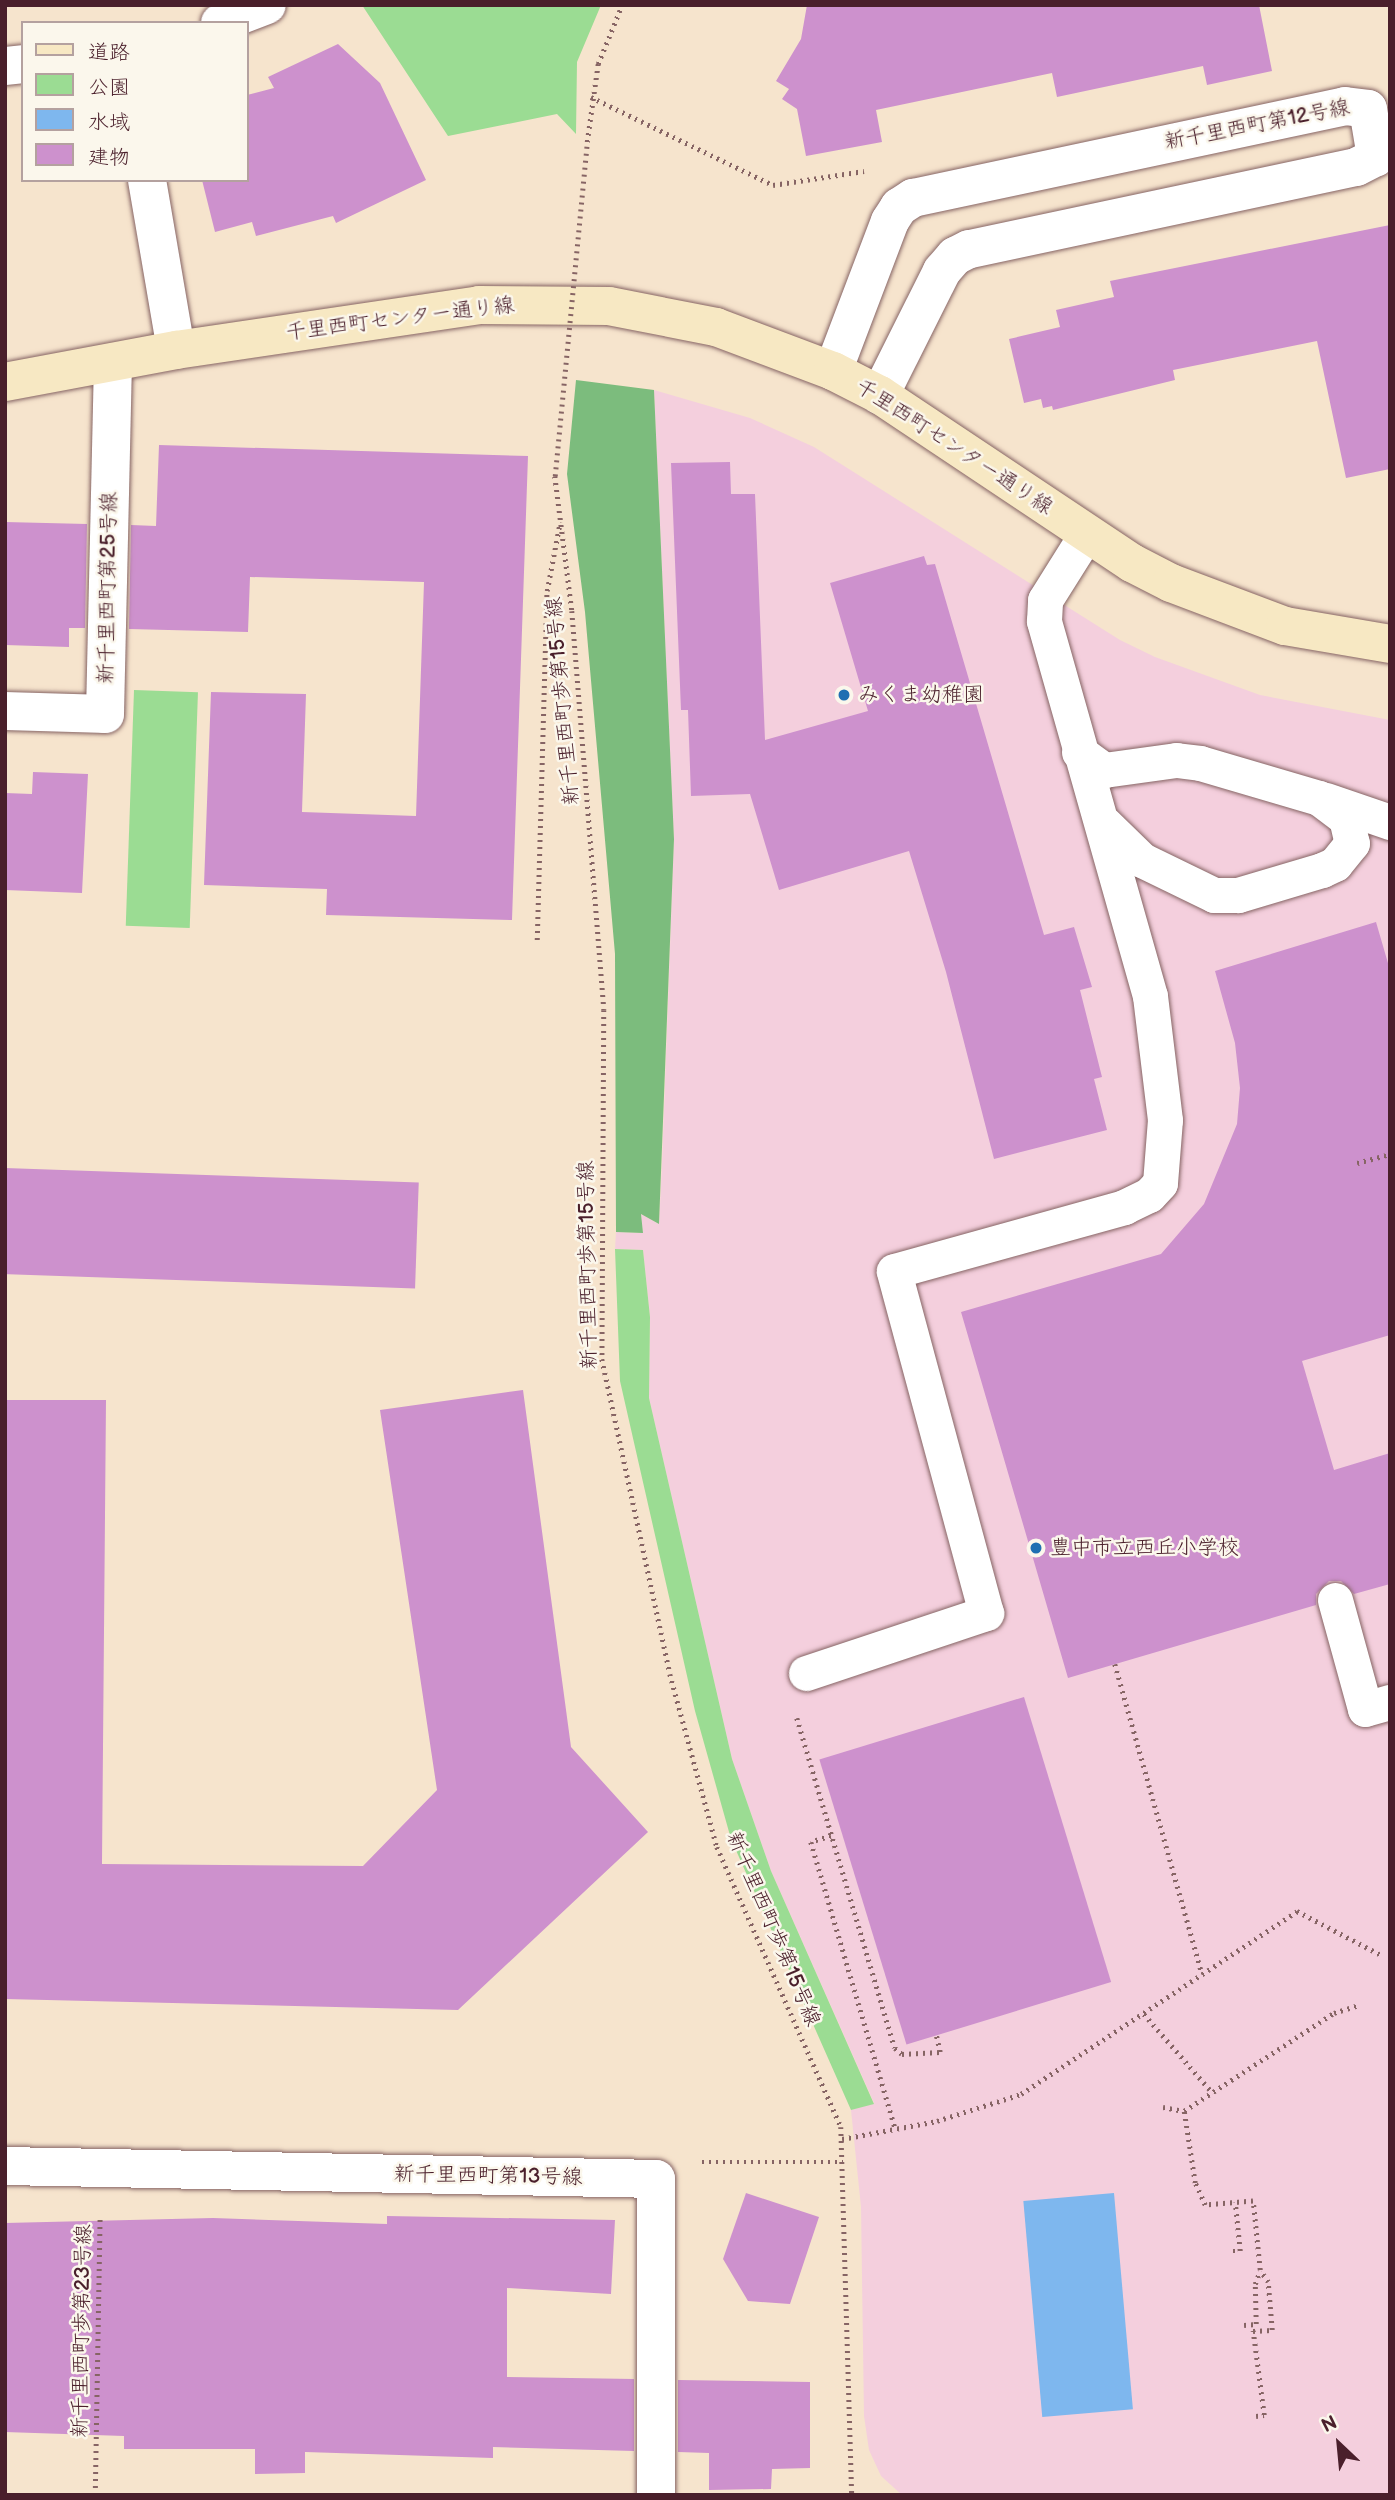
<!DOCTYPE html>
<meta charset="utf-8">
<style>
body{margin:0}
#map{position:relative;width:1395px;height:2500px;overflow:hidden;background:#f6e4cd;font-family:"Balsamiq Sans","Klee One",sans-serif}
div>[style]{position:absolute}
.built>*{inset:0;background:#f4cfdd}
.green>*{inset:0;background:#9bdc93;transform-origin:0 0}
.forest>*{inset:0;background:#7cbc7d}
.water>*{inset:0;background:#7eb7ee;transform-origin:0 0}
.building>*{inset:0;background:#cd91cd;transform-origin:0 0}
.path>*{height:4.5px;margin-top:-2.25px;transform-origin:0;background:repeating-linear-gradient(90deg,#866464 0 2px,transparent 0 7px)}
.roads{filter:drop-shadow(0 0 2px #866464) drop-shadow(0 0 2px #866464)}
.lane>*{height:35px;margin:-17.5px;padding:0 17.5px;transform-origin:17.5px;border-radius:17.5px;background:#fff}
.street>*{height:38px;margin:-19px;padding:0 19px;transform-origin:19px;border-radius:19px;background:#fff}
.secondary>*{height:38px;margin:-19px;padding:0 19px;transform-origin:19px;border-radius:19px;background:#f7e8c3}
.path-bridge>*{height:4.5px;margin-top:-2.25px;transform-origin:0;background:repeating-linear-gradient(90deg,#866464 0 2px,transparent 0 7px)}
.dots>*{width:19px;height:19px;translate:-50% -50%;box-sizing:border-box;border:4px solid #fbf7ec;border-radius:50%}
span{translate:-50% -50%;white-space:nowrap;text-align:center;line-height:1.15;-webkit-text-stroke:5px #fbf7ec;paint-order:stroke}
.street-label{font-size:21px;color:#4a1f2b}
.poi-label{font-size:21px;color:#4a1f2b}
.left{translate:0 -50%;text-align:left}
.frame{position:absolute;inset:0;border:7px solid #4a1f2b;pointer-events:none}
.legend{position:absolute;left:21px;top:21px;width:228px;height:161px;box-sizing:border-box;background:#fbf7ec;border:2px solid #b4a19f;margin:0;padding:9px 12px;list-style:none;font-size:21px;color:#4a1f2b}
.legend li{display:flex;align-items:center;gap:14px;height:35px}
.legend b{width:35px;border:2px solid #b4a19f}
.north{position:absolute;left:1304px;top:2409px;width:70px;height:70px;-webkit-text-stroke:5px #fbf7ec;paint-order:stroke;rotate:334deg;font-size:19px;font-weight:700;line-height:28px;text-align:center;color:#4a1f2b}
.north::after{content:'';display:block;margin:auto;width:24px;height:32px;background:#4a1f2b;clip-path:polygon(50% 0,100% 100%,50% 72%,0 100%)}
</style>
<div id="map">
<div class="built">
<i style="clip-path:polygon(654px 390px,750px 418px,814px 447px,1120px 640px,1155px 657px,1260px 695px,1390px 720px,1390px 2495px,902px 2495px,881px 2476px,869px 2450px,864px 2416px,861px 2207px,851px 2110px,874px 2103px,771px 1871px,732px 1759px,649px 1398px,650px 1317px,643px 1250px,615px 1249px,616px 1232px,643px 1233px,641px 1214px,659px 1224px,662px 1165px,674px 839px)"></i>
</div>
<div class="green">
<i style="clip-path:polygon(362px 5px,601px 5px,577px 62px,576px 134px,557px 114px,448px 136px)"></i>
<i style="left:134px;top:690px;width:64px;height:236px;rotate:2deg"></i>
<i style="clip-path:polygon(615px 1249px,643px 1250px,650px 1317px,649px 1398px,732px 1759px,771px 1871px,874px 2104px,851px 2110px,731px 1839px,695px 1711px,620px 1381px)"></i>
</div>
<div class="forest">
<i style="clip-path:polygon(576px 380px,654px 390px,674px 839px,659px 1224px,641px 1214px,643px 1233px,616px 1232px,615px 954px,585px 612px,567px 474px)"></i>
</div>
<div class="water">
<i style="left:1114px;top:2193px;width:217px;height:91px;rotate:85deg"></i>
</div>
<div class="building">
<i style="clip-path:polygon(807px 5px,1259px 5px,1272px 71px,1207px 85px,1203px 66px,1057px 97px,1052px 73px,876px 110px,882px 142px,806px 156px,797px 109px,782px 99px,789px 89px,776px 81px,801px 39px)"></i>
<i style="clip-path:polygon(338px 44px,380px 83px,426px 180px,336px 223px,333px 216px,256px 236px,252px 222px,215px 232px,202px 180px,247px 180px,247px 95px,274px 88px,268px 77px)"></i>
<i style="clip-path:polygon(1390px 225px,1390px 469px,1346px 478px,1317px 341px,1173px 370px,1175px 380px,1053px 410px,1052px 406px,1043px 408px,1041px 399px,1024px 403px,1009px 339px,1060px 327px,1056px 310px,1114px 297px,1110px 281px)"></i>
<i style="clip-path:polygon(159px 445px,528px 456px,512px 920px,326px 915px,327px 889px,204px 885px,211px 692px,306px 694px,302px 812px,416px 816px,424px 582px,250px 577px,248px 632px,129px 629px,131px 525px,156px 526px)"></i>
<i style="clip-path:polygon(730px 462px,731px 494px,755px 494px,765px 740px,868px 711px,830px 583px,924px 556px,927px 565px,935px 564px,1044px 935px,1074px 927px,1092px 987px,1080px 990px,1102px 1077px,1094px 1079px,1107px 1130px,994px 1159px,946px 972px,909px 851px,779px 890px,750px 794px,691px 796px,688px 710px,681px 710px,671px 463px)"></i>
<i style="clip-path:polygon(5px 522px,87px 524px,85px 628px,69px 628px,69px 647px,5px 645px)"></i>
<i style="clip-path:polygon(33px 772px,88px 774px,82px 893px,5px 890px,5px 793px,32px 794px)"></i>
<i style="clip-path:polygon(1376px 922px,1390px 970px,1390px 1335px,1302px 1361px,1334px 1470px,1390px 1453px,1390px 1584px,1354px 1594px,1341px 1581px,1329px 1581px,1316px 1594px,1316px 1605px,1068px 1678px,961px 1312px,1161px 1254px,1204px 1204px,1237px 1124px,1240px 1088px,1235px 1043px,1215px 971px)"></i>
<i style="left:5px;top:1168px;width:414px;height:106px;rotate:2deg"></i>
<i style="clip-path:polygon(523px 1390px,571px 1747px,648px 1832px,458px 2010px,5px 1999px,5px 1400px,106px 1400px,102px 1864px,363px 1866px,437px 1790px,380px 1410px)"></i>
<i style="left:1024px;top:1697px;width:298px;height:214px;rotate:73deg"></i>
<i style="clip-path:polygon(746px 2193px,819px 2217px,790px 2304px,748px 2301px,723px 2259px)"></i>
<i style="clip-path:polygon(387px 2216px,615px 2220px,611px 2294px,507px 2288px,507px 2377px,634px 2379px,634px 2451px,493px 2447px,493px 2458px,305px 2452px,305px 2473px,255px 2474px,255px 2449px,124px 2449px,124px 2436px,5px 2432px,5px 2223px,213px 2218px,387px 2224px)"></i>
<i style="clip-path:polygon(678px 2380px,810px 2382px,810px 2468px,772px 2469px,771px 2489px,709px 2490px,709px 2453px,678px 2452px)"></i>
</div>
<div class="path">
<i style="left:421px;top:5px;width:5px"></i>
<i style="left:591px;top:97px;width:202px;rotate:25.8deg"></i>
<i style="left:773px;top:185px;width:92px;rotate:-8.7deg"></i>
<i style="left:587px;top:142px;width:79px;rotate:-82deg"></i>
<i style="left:598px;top:64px;width:64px;rotate:-67.9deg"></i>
<i style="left:555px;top:476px;width:136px;rotate:82.8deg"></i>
<i style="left:572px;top:611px;width:400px;rotate:85.4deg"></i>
<i style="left:604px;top:1010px;width:349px;rotate:90.3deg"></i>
<i style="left:602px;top:1359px;width:322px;rotate:77.8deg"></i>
<i style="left:670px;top:1674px;width:179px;rotate:74.8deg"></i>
<i style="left:717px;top:1847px;width:306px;rotate:66.1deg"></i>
<i style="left:841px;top:2127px;width:368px;rotate:88.3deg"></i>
<i style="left:537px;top:940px;width:349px;rotate:-88.4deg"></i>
<i style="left:547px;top:591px;width:70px;rotate:-79.3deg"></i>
<i style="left:1357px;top:1163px;width:34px;rotate:-15deg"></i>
<i style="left:1115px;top:1664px;width:322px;rotate:74.3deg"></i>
<i style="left:797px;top:1718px;width:344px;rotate:73.5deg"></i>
<i style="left:895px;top:2048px;width:9px;rotate:41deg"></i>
<i style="left:902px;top:2054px;width:38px;rotate:-3deg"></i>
<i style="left:940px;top:2052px;width:17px;rotate:-103deg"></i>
<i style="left:831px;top:1836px;width:21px;rotate:163deg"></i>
<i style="left:811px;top:1842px;width:300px;rotate:73.6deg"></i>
<i style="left:1144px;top:2014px;width:105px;rotate:48.9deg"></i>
<i style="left:1163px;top:2107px;width:21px;rotate:11deg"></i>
<i style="left:842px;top:2139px;width:97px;rotate:-10.7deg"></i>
<i style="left:937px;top:2121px;width:88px;rotate:-17.8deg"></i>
<i style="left:1021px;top:2094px;width:331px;rotate:-33.5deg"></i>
<i style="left:1297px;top:1911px;width:95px;rotate:27.6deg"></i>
<i style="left:702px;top:2162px;width:141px"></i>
<i style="left:1233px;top:2251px;width:7px"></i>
<i style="left:1240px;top:2251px;width:49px;rotate:-95.8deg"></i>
<i style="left:1244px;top:2325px;width:12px;rotate:-5deg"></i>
<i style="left:1256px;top:2324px;width:40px;rotate:-91.4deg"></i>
<i style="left:1255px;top:2284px;width:14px;rotate:-69deg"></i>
<i style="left:1256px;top:2416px;width:8px;rotate:-7deg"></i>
<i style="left:1264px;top:2415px;width:85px;rotate:-97.5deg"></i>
<i style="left:1253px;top:2331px;width:19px;rotate:-3deg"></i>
<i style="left:1272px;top:2330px;width:48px;rotate:-94.8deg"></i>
<i style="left:1268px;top:2282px;width:14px;rotate:-124deg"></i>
<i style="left:1260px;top:2270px;width:69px;rotate:-95.8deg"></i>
<i style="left:1253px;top:2201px;width:48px;rotate:175.2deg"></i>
<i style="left:1205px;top:2205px;width:24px;rotate:-114deg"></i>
<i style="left:1195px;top:2183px;width:73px;rotate:-98.7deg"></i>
<i style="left:1184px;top:2111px;width:179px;rotate:-33.2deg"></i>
<i style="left:1334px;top:2013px;width:25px;rotate:-18deg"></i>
<i style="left:95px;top:2495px;width:277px;rotate:-89deg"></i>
</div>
<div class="roads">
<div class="lane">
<i style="left:1079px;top:752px;width:31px;rotate:36deg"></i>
<i style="left:1104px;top:770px;width:73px;rotate:-7.9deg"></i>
<i style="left:1176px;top:760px;width:24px;rotate:7deg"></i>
<i style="left:1200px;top:763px;width:124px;rotate:16.4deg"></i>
<i style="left:1319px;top:798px;width:34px;rotate:37deg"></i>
<i style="left:1346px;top:818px;width:26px;rotate:77deg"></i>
<i style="left:1352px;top:843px;width:27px;rotate:129deg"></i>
<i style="left:1335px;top:864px;width:14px;rotate:155deg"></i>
<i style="left:1322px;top:870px;width:88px;rotate:163.4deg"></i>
<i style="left:1238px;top:895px;width:24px;rotate:180deg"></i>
<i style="left:1214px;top:895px;width:80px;rotate:-154.1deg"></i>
<i style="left:1142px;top:860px;width:52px;rotate:-135.8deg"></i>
<i style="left:1326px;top:800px;width:68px;rotate:19deg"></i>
<i style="left:1335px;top:1600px;width:113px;rotate:74.6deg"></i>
<i style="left:1365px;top:1709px;width:26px;rotate:-16deg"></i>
<i style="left:806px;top:1673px;width:190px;rotate:-18.4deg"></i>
<i style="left:986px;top:1613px;width:354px;rotate:-105.1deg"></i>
<i style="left:894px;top:1271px;width:239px;rotate:-15.5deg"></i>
<i style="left:1124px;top:1207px;width:28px;rotate:-26deg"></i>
<i style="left:1149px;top:1195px;width:16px;rotate:-47deg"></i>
<i style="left:1160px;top:1183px;width:63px;rotate:-85.5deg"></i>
<i style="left:1165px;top:1120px;width:125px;rotate:-96.9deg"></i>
<i style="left:1150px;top:996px;width:390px;rotate:-105.8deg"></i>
<i style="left:1044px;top:621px;width:21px;rotate:-87deg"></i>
<i style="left:1045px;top:600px;width:79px;rotate:-57.9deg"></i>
</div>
<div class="street">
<i style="left:220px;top:23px;width:50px;rotate:-21deg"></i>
<i style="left:5px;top:66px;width:18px;rotate:-6deg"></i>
<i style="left:147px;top:180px;width:172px;rotate:80.3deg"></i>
<i style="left:833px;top:371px;width:160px;rotate:-69.2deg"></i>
<i style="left:890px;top:221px;width:17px;rotate:-57deg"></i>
<i style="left:899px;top:207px;width:17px;rotate:-33deg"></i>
<i style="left:913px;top:198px;width:442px;rotate:-12deg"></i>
<i style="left:1345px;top:106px;width:23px;rotate:7deg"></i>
<i style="left:1368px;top:109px;width:49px;rotate:80.5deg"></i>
<i style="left:1376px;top:157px;width:22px;rotate:153deg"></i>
<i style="left:1356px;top:167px;width:396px;rotate:168deg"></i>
<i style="left:969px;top:249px;width:16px;rotate:153deg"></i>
<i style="left:955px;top:256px;width:20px;rotate:131deg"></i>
<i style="left:942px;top:271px;width:139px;rotate:116.6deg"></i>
<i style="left:5px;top:711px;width:100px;rotate:1.7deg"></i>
<i style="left:105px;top:714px;width:350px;rotate:-88.7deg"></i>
<i style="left:5px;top:2166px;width:651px;rotate:1.14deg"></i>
<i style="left:656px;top:2179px;width:316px;rotate:90deg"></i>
</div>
<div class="secondary">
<i style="left:5px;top:382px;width:174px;rotate:-10.6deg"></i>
<i style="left:176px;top:350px;width:306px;rotate:-8.4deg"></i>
<i style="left:479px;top:305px;width:130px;rotate:0.4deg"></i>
<i style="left:609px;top:306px;width:109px;rotate:11.1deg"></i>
<i style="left:716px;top:327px;width:125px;rotate:20.6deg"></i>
<i style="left:833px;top:371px;width:53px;rotate:27.1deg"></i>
<i style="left:880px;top:395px;width:303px;rotate:33.7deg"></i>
<i style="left:1132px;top:563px;width:44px;rotate:27.1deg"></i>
<i style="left:1171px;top:583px;width:122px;rotate:20.7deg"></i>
<i style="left:1285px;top:626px;width:107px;rotate:9.7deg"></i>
</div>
</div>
<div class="path-bridge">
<i style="left:555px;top:476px;width:336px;rotate:-84.5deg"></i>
</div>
<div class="dots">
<i style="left:844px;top:695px;background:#1f6fb2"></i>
<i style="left:1036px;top:1548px;background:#1f6fb2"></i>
</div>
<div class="street-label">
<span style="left:1257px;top:125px;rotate:-11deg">新千里西町第12号線</span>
<span style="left:400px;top:319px;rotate:-7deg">千里西町センター通り線</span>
<span style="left:954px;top:447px;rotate:33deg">千里西町センター通り線</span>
<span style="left:108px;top:588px;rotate:-89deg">新千里西町第25号線</span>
<span style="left:563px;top:701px;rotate:-95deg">新千里西町歩第15号線</span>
<span style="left:588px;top:1265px;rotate:-91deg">新千里西町歩第15号線</span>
<span style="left:773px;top:1929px;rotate:67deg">新千里西町歩第15号線</span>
<span style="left:488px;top:2176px;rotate:1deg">新千里西町第13号線</span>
<span style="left:82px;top:2331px;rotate:-89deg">新千里西町歩第23号線</span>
</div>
<div class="poi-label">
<span class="left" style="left:858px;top:695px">みくま幼稚園</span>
<span class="left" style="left:1050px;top:1548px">豊中市立西丘小学校</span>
</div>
<div class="frame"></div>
<ul class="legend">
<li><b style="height:9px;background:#f7e8c3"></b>道路</li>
<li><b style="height:19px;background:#9bdc93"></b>公園</li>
<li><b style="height:19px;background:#7eb7ee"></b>水域</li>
<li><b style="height:19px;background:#cd91cd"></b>建物</li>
</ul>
<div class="north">N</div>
</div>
